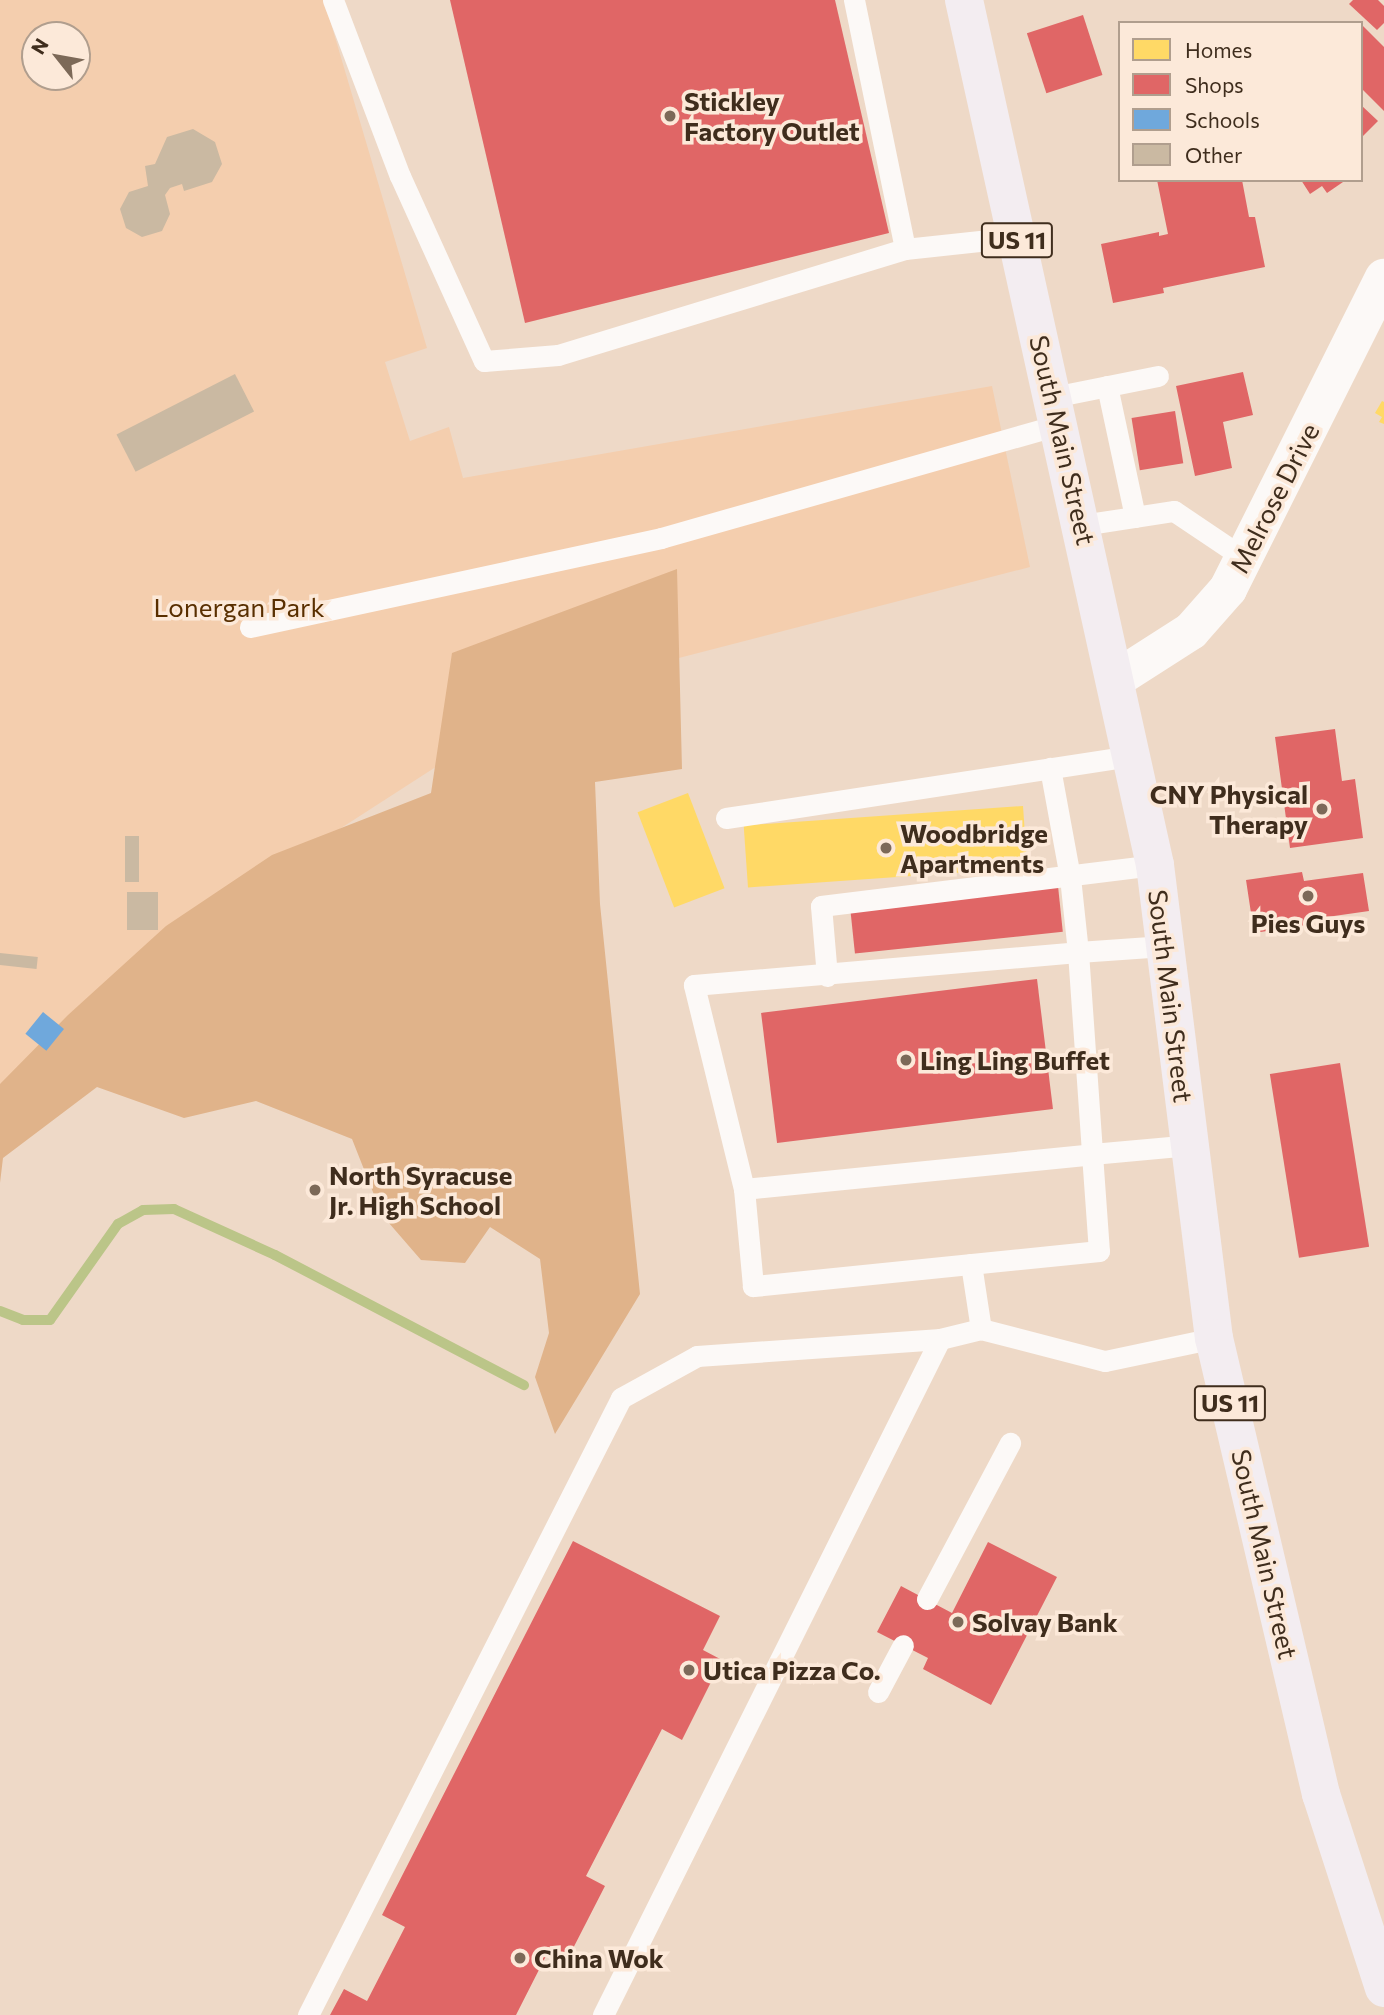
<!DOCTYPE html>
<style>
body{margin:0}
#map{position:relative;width:1384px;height:2015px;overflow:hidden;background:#eed9c7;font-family:Commissioner,sans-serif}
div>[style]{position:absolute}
.green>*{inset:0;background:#f4ceae}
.forest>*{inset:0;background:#e0b38a}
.homes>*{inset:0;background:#ffd966;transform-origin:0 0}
.shops>*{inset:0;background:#e06666;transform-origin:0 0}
.schools>*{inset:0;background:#6fa8dc;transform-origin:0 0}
.stream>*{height:10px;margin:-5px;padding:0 5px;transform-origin:5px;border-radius:5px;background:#bbc588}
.building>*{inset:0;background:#cab9a2;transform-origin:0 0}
.service>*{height:21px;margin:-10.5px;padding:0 10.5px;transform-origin:10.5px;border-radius:10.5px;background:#fcf9f7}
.minor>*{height:38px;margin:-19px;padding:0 19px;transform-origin:19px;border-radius:19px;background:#fcf9f7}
.primary>*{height:38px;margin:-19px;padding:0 19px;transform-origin:19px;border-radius:19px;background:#f3edf1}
.dots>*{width:19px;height:19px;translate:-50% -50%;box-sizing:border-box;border:4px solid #fce9d9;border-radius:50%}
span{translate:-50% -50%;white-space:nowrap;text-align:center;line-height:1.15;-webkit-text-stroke:7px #fce9d9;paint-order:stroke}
.shield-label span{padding:2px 5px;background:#fce9d9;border:2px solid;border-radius:5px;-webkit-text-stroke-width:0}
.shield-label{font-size:24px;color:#3f2d1d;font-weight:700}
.poi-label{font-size:26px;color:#3f2d1d;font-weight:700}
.left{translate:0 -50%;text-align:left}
.right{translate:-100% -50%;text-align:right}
.street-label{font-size:26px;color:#3f2d1d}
.park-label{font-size:26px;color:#592f00}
.legend{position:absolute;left:1118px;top:21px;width:245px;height:161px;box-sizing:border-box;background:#fce9d9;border:2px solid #b09e8e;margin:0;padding:9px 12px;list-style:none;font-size:21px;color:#3f2d1d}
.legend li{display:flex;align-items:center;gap:14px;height:35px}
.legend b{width:35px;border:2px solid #b09e8e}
.north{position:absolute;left:21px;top:21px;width:70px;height:70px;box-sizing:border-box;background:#fce9d9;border:2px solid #b09e8e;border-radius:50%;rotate:301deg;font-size:19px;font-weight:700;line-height:28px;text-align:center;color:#3f2d1d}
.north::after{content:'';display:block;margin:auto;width:24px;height:32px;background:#7c6958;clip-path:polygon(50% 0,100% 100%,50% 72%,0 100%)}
</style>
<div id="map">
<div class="green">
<i style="clip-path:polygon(evenodd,0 0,324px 0,427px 348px,385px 362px,410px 441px,449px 427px,463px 478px,992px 386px,1030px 567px,582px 683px,521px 712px,214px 910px,0 1087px,0 0,35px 35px,77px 35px,77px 77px,35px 77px,35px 35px)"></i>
</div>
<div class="forest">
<i style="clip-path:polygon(677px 569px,682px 769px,595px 782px,600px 904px,640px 1294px,555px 1434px,535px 1377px,549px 1333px,540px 1259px,490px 1227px,465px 1263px,421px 1260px,382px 1215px,352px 1139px,256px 1101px,184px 1118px,97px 1087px,3px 1158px,0 1183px,0 1084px,68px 1015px,166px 926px,272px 855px,431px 793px,452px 653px)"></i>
</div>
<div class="homes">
<i style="clip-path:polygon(1382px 401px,1384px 402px,1384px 424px,1379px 422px,1382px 417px,1375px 413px)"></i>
<i style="left:688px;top:793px;width:102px;height:54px;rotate:69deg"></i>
<i style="left:1023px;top:806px;width:62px;height:280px;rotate:86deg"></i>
</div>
<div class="shops">
<i style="clip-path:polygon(450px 0,835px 0,889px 233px,525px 323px)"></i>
<i style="clip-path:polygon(1353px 0,1378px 0,1384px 6px,1384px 23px,1377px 30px,1349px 4px)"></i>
<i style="left:1083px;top:15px;width:63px;height:59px;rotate:72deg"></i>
<i style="clip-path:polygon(1361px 24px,1384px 47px,1384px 111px,1361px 88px)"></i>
<i style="clip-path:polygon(1361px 105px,1378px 121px,1361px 138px)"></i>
<i style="clip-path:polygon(1157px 180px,1242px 180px,1249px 217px,1255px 217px,1265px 267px,1163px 288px,1164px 293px,1113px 303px,1101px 244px,1159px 232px,1159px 236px,1168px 234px)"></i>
<i style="clip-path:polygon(1301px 180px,1341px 180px,1343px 182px,1327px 193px,1322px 186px,1310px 194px)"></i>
<i style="clip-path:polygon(1243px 372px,1253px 415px,1223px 422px,1232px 468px,1195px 476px,1176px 386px)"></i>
<i style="left:1175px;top:411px;width:53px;height:44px;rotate:81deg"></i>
<i style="clip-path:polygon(1335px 729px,1342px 781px,1355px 779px,1363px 838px,1290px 848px,1275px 737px)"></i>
<i style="clip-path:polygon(1302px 872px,1304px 881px,1363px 873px,1369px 911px,1306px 920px,1307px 925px,1254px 933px,1246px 880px)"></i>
<i style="left:1058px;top:886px;width:46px;height:209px;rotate:84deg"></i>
<i style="left:1037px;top:979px;width:131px;height:278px;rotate:83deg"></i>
<i style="left:1340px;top:1063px;width:186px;height:71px;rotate:81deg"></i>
<i style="clip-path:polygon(573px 1541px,720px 1616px,703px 1650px,722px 1660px,682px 1740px,662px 1729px,586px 1876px,605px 1886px,565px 1964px,547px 1954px,516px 2015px,330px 2015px,344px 1989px,367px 2001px,405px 1927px,382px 1915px)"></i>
<i style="clip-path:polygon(988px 1542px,1057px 1577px,991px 1705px,923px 1669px,928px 1658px,877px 1632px,901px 1586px,952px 1613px)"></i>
</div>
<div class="schools">
<i style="left:43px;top:1012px;width:27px;height:28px;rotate:39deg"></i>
</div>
<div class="stream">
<i style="left:0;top:1311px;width:25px;rotate:21deg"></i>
<i style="left:23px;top:1320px;width:27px"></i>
<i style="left:50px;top:1320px;width:118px;rotate:-54.7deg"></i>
<i style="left:118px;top:1224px;width:29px;rotate:-29deg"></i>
<i style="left:143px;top:1210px;width:31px;rotate:-2deg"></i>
<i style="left:174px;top:1209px;width:111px;rotate:24.5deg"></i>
<i style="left:275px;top:1255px;width:281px;rotate:27.6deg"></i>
</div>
<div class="building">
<i style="clip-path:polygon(193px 129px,215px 142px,222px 164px,212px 182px,184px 191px,182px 184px,170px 188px,165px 195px,170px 214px,162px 231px,142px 237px,126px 228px,120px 209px,129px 192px,148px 186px,145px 166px,155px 164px,167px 137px)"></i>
<i style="left:235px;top:374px;width:42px;height:133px;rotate:63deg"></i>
<i style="left:125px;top:836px;width:14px;height:46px"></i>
<i style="left:127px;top:892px;width:31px;height:38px"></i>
<i style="left:0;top:953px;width:38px;height:12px;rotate:6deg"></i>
</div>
<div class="service">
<i style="left:333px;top:0;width:188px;rotate:69.2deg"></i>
<i style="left:400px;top:176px;width:203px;rotate:65.6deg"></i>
<i style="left:484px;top:361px;width:74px;rotate:-4.6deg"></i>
<i style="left:558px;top:355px;width:363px;rotate:-17deg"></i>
<i style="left:905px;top:249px;width:113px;rotate:-6.1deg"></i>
<i style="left:854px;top:0;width:254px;rotate:78.4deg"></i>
<i style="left:1107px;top:386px;width:134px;rotate:77.9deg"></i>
<i style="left:1053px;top:397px;width:107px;rotate:-11.3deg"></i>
<i style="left:1082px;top:525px;width:93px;rotate:-8.7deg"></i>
<i style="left:1174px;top:511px;width:84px;rotate:33.9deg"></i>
<i style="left:250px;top:627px;width:421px;rotate:-12.2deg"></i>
<i style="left:661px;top:538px;width:414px;rotate:-15.9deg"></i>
<i style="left:726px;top:818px;width:410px;rotate:-8.7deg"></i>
<i style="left:1164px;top:946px;width:86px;rotate:176deg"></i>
<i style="left:1078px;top:952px;width:202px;rotate:86deg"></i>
<i style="left:1092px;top:1154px;width:97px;rotate:85.9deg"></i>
<i style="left:1099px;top:1251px;width:348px;rotate:174.2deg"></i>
<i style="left:753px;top:1286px;width:97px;rotate:-95.3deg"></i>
<i style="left:744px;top:1189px;width:350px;rotate:-5.7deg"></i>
<i style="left:1092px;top:1154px;width:98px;rotate:-5.2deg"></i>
<i style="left:827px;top:976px;width:70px;rotate:-94.9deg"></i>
<i style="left:821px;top:906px;width:337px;rotate:-7deg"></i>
<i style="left:744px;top:1189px;width:210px;rotate:-103.8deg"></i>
<i style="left:694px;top:985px;width:385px;rotate:-4.9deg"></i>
<i style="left:1078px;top:952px;width:75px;rotate:-96.1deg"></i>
<i style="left:1070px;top:877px;width:111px;rotate:-100.4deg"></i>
<i style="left:971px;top:1264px;width:66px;rotate:81.3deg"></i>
<i style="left:927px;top:1599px;width:177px;rotate:-62deg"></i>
<i style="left:878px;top:1692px;width:53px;rotate:-62deg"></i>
<i style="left:308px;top:2015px;width:692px;rotate:-63.1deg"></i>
<i style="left:621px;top:1398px;width:87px;rotate:-28.9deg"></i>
<i style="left:697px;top:1356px;width:244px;rotate:-4deg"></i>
<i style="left:603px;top:2015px;width:755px;rotate:-63.5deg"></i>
<i style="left:940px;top:1339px;width:42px;rotate:-13.7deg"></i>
<i style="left:981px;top:1329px;width:128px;rotate:14.5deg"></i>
<i style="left:1105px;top:1361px;width:111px;rotate:-11.9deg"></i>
</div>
<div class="minor">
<i style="left:1116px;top:679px;width:89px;rotate:-32.6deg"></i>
<i style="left:1191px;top:631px;width:56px;rotate:-48.6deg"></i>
<i style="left:1228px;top:589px;width:348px;rotate:-63.4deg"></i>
</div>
<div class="primary">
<i style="left:964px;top:0;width:886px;rotate:77.55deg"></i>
<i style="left:1155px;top:865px;width:477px;rotate:82.9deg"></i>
<i style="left:1214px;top:1338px;width:468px;rotate:76.8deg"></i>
<i style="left:1321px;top:1794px;width:204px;rotate:72deg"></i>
</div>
<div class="dots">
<i style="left:670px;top:116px;background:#7c6958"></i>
<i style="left:1322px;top:809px;background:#7c6958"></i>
<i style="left:886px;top:848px;background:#7c6958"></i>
<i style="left:1308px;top:896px;background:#7c6958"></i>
<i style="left:906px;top:1060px;background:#7c6958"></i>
<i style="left:315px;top:1190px;background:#7c6958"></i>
<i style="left:958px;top:1622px;background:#7c6958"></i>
<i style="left:689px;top:1670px;background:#7c6958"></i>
<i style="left:520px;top:1958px;background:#7c6958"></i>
</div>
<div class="shield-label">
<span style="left:1017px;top:240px">US 11</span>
<span style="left:1230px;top:1403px">US 11</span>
</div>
<div class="poi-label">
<span class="left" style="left:684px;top:116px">Stickley<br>Factory Outlet</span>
<span class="right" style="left:1308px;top:809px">CNY Physical<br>Therapy</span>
<span class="left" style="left:900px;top:848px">Woodbridge<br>Apartments</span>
<span style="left:1308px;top:923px">Pies Guys</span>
<span class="left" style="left:920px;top:1060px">Ling Ling Buffet</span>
<span class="left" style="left:329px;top:1190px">North Syracuse<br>Jr. High School</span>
<span class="left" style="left:972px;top:1622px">Solvay Bank</span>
<span class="left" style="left:703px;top:1670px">Utica Pizza Co.</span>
<span class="left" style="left:534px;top:1958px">China Wok</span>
</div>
<div class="street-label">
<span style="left:1063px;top:440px;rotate:77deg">South Main Street</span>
<span style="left:1274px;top:498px;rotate:-63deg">Melrose Drive</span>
<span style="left:1171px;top:996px;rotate:83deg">South Main Street</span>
<span style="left:1265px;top:1554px;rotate:77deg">South Main Street</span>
</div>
<div class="park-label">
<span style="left:239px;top:607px">Lonergan Park</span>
</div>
<ul class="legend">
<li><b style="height:19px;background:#ffd966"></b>Homes</li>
<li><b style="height:19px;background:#e06666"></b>Shops</li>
<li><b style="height:19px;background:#6fa8dc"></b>Schools</li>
<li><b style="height:19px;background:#cab9a2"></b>Other</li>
</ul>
<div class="north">N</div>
</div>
